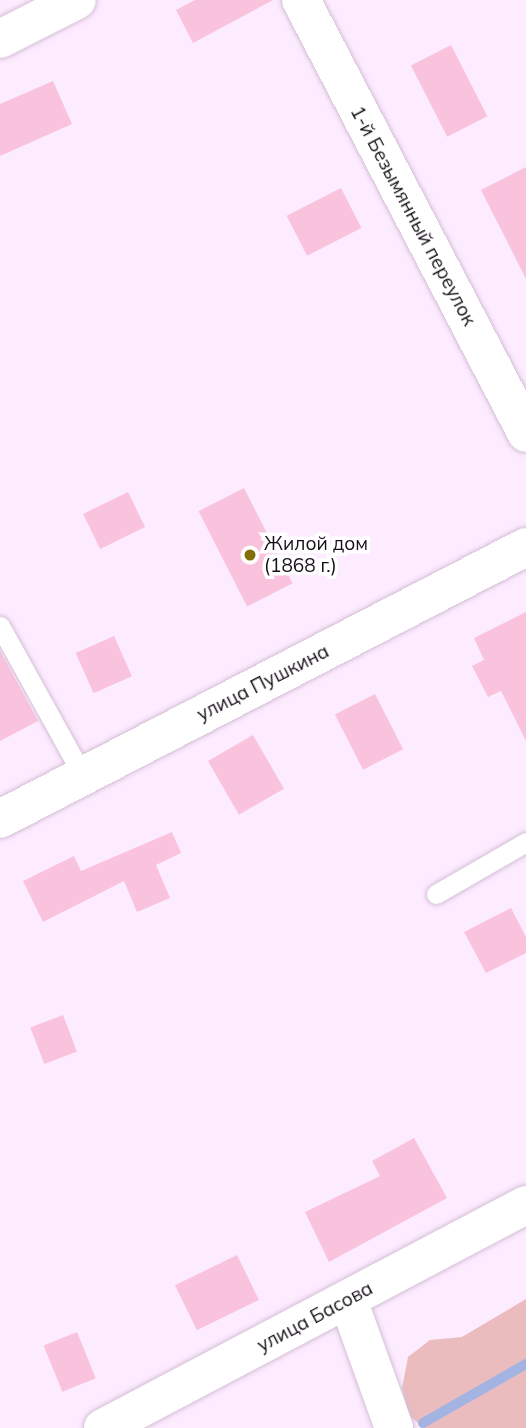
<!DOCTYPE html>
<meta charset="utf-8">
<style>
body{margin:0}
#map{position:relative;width:526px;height:1428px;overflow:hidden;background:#fdebff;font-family:Mulish,sans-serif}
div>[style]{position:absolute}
.green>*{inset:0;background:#ebbcbe}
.stream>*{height:10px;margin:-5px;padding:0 5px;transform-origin:5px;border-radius:5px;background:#a3b4e3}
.building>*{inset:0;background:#fac3dd;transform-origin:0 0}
.roads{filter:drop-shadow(0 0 2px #d4bfd6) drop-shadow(0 0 2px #d4bfd6)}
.lane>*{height:19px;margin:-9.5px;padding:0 9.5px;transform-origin:9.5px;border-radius:9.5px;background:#fff}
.street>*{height:38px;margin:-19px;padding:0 19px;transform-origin:19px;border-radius:19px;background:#fff}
.secondary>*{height:38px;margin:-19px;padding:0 19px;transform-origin:19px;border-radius:19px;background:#fff}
.dots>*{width:19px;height:19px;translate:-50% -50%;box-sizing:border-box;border:4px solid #fff;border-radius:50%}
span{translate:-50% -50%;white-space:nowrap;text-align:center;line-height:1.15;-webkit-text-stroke:7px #fff;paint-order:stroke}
.street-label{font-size:19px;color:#171018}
.poi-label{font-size:19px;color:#171018}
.left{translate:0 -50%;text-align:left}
</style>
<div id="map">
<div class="green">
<i style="clip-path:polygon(526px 1299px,526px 1428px,425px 1428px,409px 1416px,402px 1388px,408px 1357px,430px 1340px,462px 1337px)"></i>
</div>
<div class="stream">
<i style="left:423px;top:1423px;width:119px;rotate:-29.8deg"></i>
</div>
<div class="building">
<i style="clip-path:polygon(195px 0,273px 0,193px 43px,176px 10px)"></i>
<i style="left:451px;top:45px;width:80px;height:45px;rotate:63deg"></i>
<i style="clip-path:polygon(53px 81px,72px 124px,0 156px,0 104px)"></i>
<i style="clip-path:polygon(526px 167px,526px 279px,481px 190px)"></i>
<i style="left:341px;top:188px;width:45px;height:61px;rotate:63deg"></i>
<i style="left:244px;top:488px;width:107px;height:51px;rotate:63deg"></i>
<i style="left:128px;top:492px;width:39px;height:50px;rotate:64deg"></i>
<i style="clip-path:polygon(526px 612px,526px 741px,501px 691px,488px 697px,472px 666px,484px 660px,474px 638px)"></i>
<i style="left:114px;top:636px;width:44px;height:42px;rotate:66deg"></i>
<i style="clip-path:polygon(0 651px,38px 721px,0 741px)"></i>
<i style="left:375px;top:694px;width:62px;height:45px;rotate:63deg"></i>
<i style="left:253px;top:735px;width:62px;height:52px;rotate:60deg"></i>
<i style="clip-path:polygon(172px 832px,181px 853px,156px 865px,170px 898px,137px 912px,124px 881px,43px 922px,23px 881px,74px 856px,81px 871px)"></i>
<i style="clip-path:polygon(511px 908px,526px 937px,526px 953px,486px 973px,464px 932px)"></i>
<i style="left:63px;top:1015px;width:39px;height:35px;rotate:69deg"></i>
<i style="clip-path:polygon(414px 1138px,447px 1198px,329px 1262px,305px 1212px,380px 1176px,372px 1161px)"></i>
<i style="left:237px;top:1255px;width:50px;height:69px;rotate:64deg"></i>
<i style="left:77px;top:1332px;width:50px;height:36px;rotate:68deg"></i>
</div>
<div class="roads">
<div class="lane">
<i style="left:0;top:626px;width:171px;rotate:61deg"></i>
<i style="left:436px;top:894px;width:104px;rotate:-30deg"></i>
</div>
<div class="street">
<i style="left:301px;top:0;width:488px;rotate:62.5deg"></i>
<i style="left:0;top:39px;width:86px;rotate:-26.9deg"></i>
<i style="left:348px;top:1300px;width:136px;rotate:70.2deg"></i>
<i style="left:103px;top:1428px;width:478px;rotate:-27.8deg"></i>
</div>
<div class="secondary">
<i style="left:0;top:819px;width:592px;rotate:-27.34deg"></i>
</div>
</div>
<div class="dots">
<i style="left:250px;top:555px;background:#836e0c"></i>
</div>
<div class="street-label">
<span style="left:413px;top:216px;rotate:62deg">1-й Безымянный переулок</span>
<span style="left:263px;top:683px;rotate:-27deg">улица Пушкина</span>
<span style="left:315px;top:1317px;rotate:-28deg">улица Басова</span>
</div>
<div class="poi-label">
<span class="left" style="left:264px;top:555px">Жилой дом<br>(1868 г.)</span>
</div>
</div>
